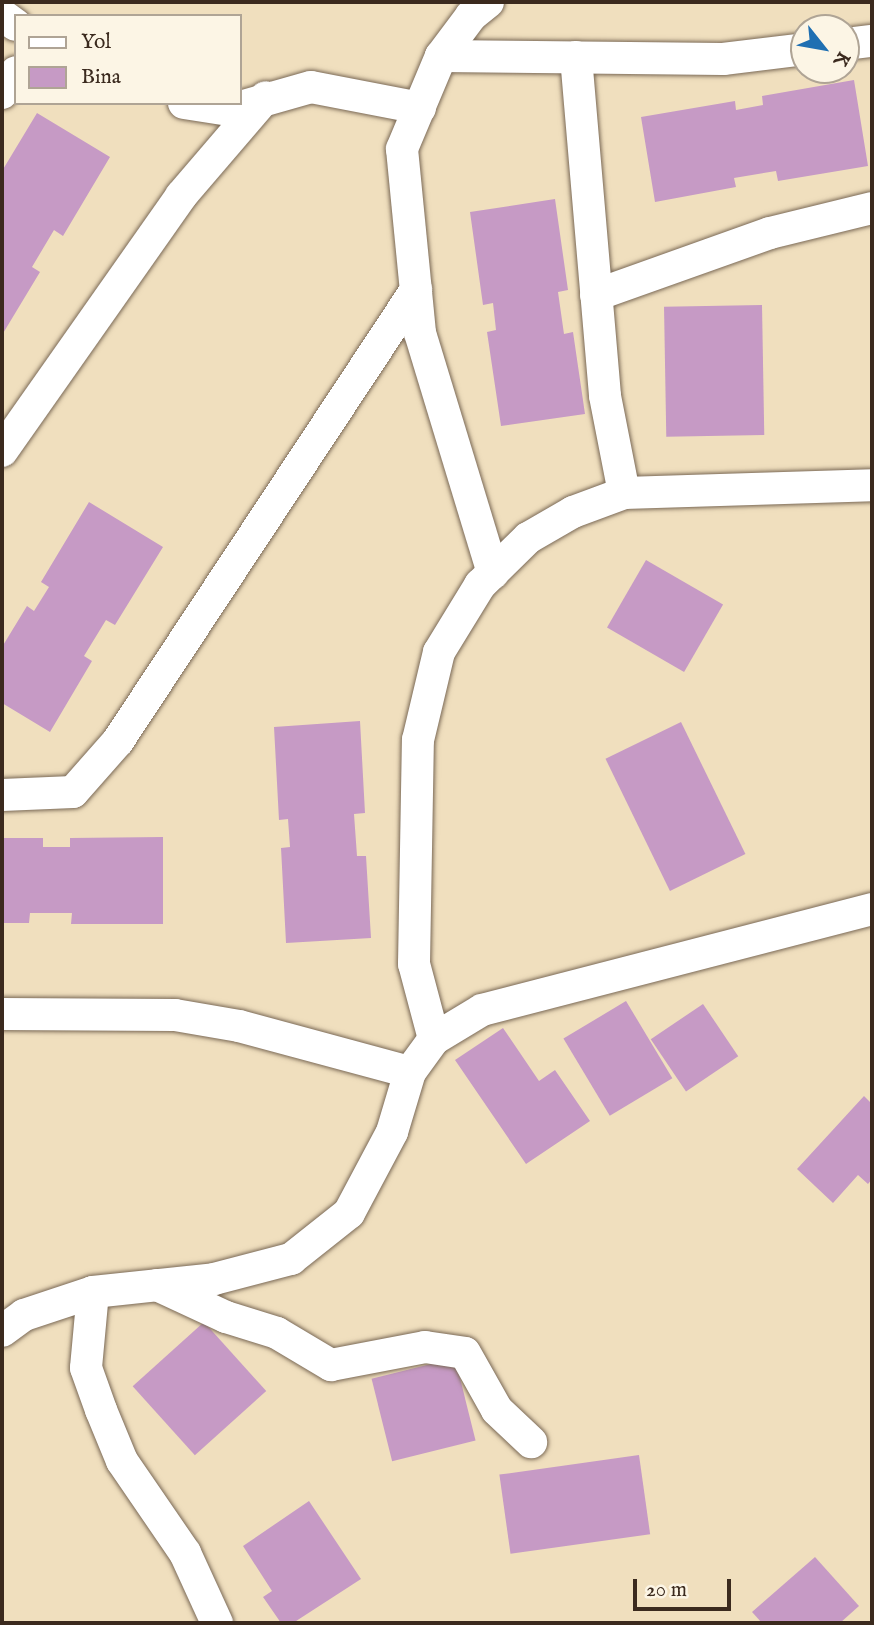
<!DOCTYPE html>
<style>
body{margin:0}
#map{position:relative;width:874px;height:1625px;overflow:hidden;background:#f0dfbe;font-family:"IM FELL English",serif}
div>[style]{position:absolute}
.building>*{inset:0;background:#c69ac5;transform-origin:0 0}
.roads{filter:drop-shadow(0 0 2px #7a6956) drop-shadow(0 0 2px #7a6956)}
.minor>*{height:32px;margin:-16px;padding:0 16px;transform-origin:16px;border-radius:16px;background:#fff}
span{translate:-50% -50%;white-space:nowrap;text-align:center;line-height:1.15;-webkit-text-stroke:7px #fcf5e5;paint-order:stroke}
.frame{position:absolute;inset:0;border:4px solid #3b2a1e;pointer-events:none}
.legend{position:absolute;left:14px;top:14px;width:228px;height:91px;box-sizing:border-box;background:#fcf5e5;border:2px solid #afa495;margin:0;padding:9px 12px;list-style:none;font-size:21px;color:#3b2a1e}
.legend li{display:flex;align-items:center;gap:14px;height:35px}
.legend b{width:35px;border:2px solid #afa495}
.north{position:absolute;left:790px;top:14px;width:70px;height:70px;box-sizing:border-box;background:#fcf5e5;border:2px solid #afa495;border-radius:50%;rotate:121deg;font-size:19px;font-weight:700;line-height:28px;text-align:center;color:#3b2a1e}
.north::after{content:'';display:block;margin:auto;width:24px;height:32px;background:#1f6fb2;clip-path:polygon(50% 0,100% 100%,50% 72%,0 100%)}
.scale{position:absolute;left:633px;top:1579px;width:98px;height:32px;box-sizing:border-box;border:4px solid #3b2a1e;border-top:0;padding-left:9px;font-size:21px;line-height:24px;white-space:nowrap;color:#3b2a1e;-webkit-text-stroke:5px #fcf5e5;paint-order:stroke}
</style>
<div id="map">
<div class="building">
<i style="clip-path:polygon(854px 80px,868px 166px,778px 181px,776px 171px,734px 178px,736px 187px,655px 202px,641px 117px,735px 101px,736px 110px,763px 105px,762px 96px)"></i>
<i style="clip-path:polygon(37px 113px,110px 157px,63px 236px,54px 230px,32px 267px,40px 272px,2px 335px,2px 171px)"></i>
<i style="clip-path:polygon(555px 199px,568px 290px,558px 292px,564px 334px,573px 332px,585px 414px,501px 426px,487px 332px,496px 330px,493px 303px,483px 305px,470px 212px)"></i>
<i style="left:762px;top:305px;width:130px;height:98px;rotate:89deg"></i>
<i style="clip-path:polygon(89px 502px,163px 547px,115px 625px,106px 620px,84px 656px,92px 661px,50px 732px,2px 703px,2px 647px,27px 606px,34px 611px,49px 587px,41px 582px)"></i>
<i style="left:646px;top:560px;width:89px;height:78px;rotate:30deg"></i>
<i style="clip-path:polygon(360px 721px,365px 813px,354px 814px,357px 856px,366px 856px,371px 938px,286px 943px,281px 848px,290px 847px,288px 819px,279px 820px,274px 727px)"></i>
<i style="left:681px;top:722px;width:147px;height:84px;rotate:64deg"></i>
<i style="clip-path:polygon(163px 837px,163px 924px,71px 924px,72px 913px,30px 913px,29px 923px,2px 923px,2px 838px,43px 838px,43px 847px,70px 847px,70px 838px)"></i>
<i style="left:626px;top:1001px;width:90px;height:73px;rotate:59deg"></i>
<i style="left:703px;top:1004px;width:63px;height:63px;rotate:56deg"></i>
<i style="clip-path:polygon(503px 1028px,539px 1081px,555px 1070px,590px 1121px,526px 1164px,455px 1060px)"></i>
<i style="clip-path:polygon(864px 1096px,872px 1104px,872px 1179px,868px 1184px,858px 1175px,833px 1203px,797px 1169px)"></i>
<i style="left:204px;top:1322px;width:93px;height:96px;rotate:48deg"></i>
<i style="left:455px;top:1358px;width:85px;height:86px;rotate:76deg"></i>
<i style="left:639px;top:1455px;width:80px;height:141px;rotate:82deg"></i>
<i style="clip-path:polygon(309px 1501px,361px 1579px,293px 1623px,281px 1623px,263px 1597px,272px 1591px,243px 1546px)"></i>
<i style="clip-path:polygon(815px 1557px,859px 1606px,840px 1623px,762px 1623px,752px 1612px)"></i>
</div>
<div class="roads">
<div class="minor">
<i style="left:488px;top:2px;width:22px;rotate:141deg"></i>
<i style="left:471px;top:16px;width:50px;rotate:126.9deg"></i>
<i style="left:441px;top:56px;width:101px;rotate:112.8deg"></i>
<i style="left:402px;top:149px;width:185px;rotate:84.4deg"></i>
<i style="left:420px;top:333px;width:251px;rotate:73.1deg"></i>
<i style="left:2px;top:15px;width:17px;rotate:36deg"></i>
<i style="left:846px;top:44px;width:26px;rotate:-7deg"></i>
<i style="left:441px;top:56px;width:282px;rotate:0.6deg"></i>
<i style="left:723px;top:59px;width:82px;rotate:-7deg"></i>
<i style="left:576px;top:57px;width:340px;rotate:85.1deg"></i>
<i style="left:605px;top:396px;width:99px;rotate:78.9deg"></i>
<i style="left:2px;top:93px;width:25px;rotate:-56deg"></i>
<i style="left:184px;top:103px;width:47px;rotate:8.7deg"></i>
<i style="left:230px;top:110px;width:84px;rotate:-15.9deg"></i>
<i style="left:311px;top:87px;width:111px;rotate:10.9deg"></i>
<i style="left:596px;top:295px;width:185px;rotate:-19.6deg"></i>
<i style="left:770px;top:233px;width:105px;rotate:-13.8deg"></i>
<i style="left:2px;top:451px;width:312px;rotate:-54.9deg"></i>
<i style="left:181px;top:196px;width:130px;rotate:-49.4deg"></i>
<i style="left:2px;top:795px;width:71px;rotate:-2.4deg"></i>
<i style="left:73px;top:792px;width:68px;rotate:-48.6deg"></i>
<i style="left:118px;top:741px;width:541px;rotate:-56.55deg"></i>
<i style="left:2px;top:1014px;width:173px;rotate:0.3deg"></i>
<i style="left:175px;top:1015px;width:65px;rotate:9.8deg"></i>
<i style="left:239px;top:1026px;width:177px;rotate:15.1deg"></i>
<i style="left:434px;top:1039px;width:78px;rotate:-104.9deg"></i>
<i style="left:414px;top:964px;width:224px;rotate:-89deg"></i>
<i style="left:418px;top:740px;width:90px;rotate:-76.6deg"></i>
<i style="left:439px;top:652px;width:79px;rotate:-58.5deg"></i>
<i style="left:480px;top:585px;width:67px;rotate:-44.4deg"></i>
<i style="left:528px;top:538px;width:52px;rotate:-30deg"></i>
<i style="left:573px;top:512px;width:54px;rotate:-20.4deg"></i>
<i style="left:624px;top:493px;width:248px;rotate:-1.8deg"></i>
<i style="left:157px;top:1285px;width:76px;rotate:24.9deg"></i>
<i style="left:226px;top:1317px;width:53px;rotate:17.4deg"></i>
<i style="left:277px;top:1333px;width:63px;rotate:30.7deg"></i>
<i style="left:331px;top:1365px;width:96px;rotate:-10.8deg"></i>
<i style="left:425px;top:1347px;width:40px;rotate:8.5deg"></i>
<i style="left:465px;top:1353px;width:65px;rotate:60.7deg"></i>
<i style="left:497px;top:1410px;width:47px;rotate:43.3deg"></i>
<i style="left:93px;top:1292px;width:76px;rotate:95.3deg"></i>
<i style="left:86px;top:1368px;width:45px;rotate:70.3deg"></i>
<i style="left:101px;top:1410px;width:55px;rotate:67.6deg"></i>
<i style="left:122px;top:1461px;width:112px;rotate:55.6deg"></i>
<i style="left:185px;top:1553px;width:77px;rotate:65.4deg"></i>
<i style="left:2px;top:1331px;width:27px;rotate:-36deg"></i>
<i style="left:24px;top:1315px;width:73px;rotate:-18.4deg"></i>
<i style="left:93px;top:1292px;width:122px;rotate:-6.1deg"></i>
<i style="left:214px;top:1279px;width:80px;rotate:-14.6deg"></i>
<i style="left:291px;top:1259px;width:74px;rotate:-38.4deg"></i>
<i style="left:349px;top:1213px;width:92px;rotate:-62deg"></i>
<i style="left:392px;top:1132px;width:63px;rotate:-73.3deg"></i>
<i style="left:410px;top:1072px;width:41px;rotate:-54deg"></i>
<i style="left:434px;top:1039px;width:56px;rotate:-31.1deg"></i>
<i style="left:482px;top:1010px;width:403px;rotate:-14.5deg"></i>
</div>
</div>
<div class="frame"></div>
<ul class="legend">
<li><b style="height:9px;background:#fff"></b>Yol</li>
<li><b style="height:19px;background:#c69ac5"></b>Bina</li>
</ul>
<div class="north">K</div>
<div class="scale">20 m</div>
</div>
